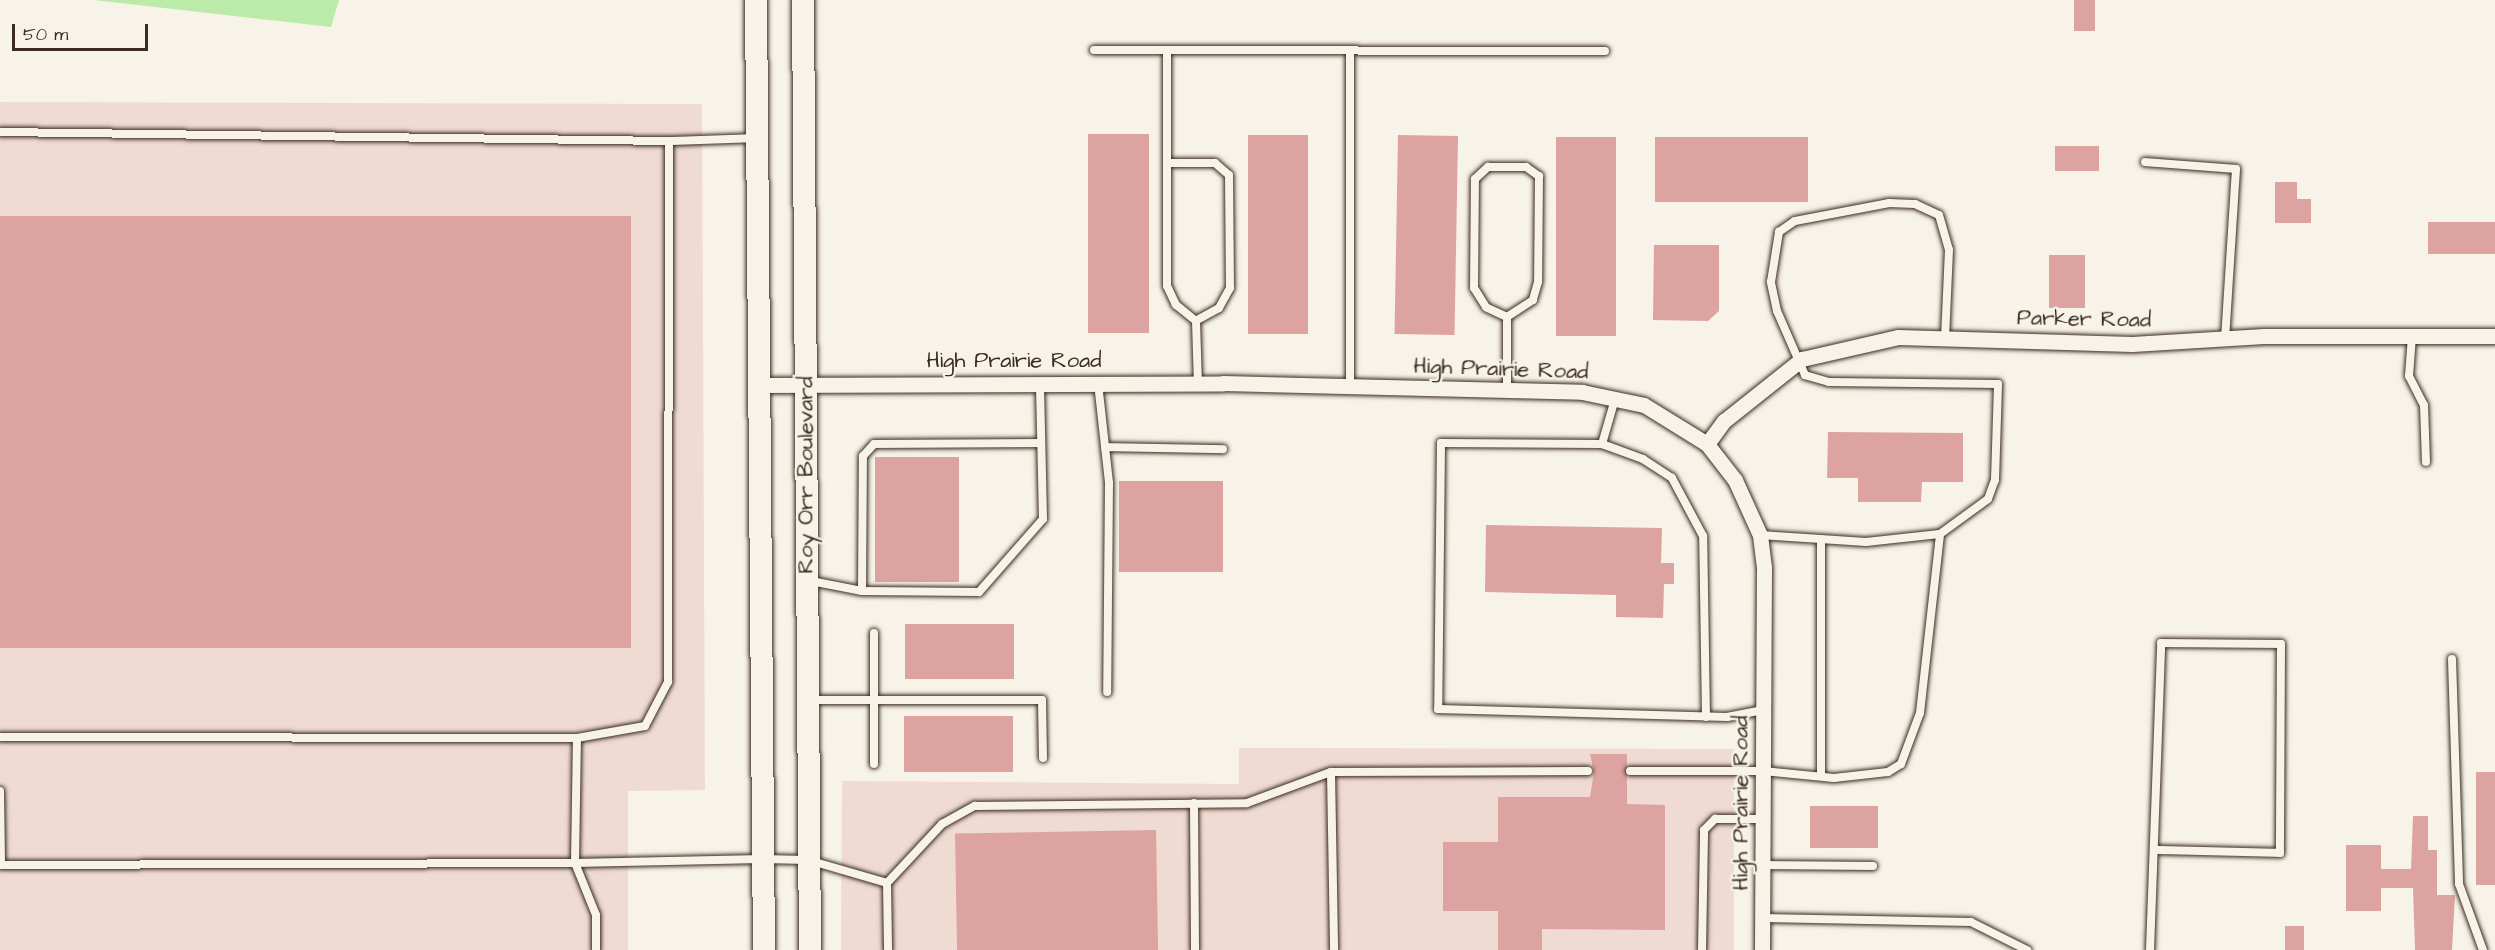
<!DOCTYPE html>
<style>
body{margin:0}
#map{position:relative;width:2495px;height:950px;overflow:hidden;background:#f7f3e8;font-family:"Architects Daughter",sans-serif}
div>[style]{position:absolute}
.built>*{inset:0;background:#efdbd2}
.green>*{inset:0;background:#bceaa8}
.building>*{inset:0;background:#dda3a0;transform-origin:0 0}
.roads{filter:drop-shadow(0 0 2px #3b2a1e) drop-shadow(0 0 2px #3b2a1e)}
.service>*{height:8px;margin:-4px;padding:0 4px;transform-origin:4px;border-radius:4px;background:#f7f3e8}
.minor>*{height:15px;margin:-7.5px;padding:0 7.5px;transform-origin:7.5px;border-radius:7.5px;background:#f7f3e8}
.secondary>*{height:22px;margin:-11px;padding:0 11px;transform-origin:11px;border-radius:11px;background:#f7f3e8}
span{translate:-50% -50%;white-space:nowrap;text-align:center;line-height:1.15;-webkit-text-stroke:4.5px #f7f3e8;paint-order:stroke}
.street-label{font-size:22px;color:#3b2a1e}
.scale{position:absolute;left:12px;top:24px;width:136px;height:27px;box-sizing:border-box;border:3px solid #3b2a1e;border-top:0;padding-left:8px;font-size:18px;line-height:21px;white-space:nowrap;color:#3b2a1e;-webkit-text-stroke:4px #f7f3e8;paint-order:stroke}
</style>
<div id="map">
<div class="built">
<i style="clip-path:polygon(0 102px,702px 104px,705px 790px,628px 791px,628px 950px,0 950px)"></i>
<i style="clip-path:polygon(1239px 748px,1734px 749px,1734px 950px,841px 950px,842px 781px,1239px 784px)"></i>
</div>
<div class="green">
<i style="clip-path:polygon(94px 0,339px 0,331px 27px)"></i>
</div>
<div class="building">
<i style="left:2074px;top:0;width:21px;height:31px"></i>
<i style="left:1088px;top:134px;width:61px;height:199px"></i>
<i style="left:1248px;top:135px;width:60px;height:199px"></i>
<i style="left:1398px;top:135px;width:60px;height:199px;rotate:1deg"></i>
<i style="left:1556px;top:137px;width:60px;height:199px"></i>
<i style="left:1655px;top:137px;width:153px;height:65px"></i>
<i style="left:2055px;top:146px;width:44px;height:25px"></i>
<i style="clip-path:polygon(2275px 182px,2297px 182px,2297px 199px,2311px 199px,2311px 223px,2275px 223px)"></i>
<i style="left:0;top:216px;width:631px;height:432px"></i>
<i style="left:2428px;top:222px;width:67px;height:32px"></i>
<i style="clip-path:polygon(1654px 245px,1719px 245px,1719px 311px,1708px 321px,1653px 320px)"></i>
<i style="left:2049px;top:255px;width:36px;height:53px"></i>
<i style="clip-path:polygon(1828px 432px,1963px 433px,1963px 482px,1922px 482px,1921px 502px,1858px 502px,1858px 478px,1827px 478px)"></i>
<i style="left:875px;top:457px;width:84px;height:125px"></i>
<i style="left:1119px;top:481px;width:104px;height:91px"></i>
<i style="clip-path:polygon(1486px 525px,1662px 528px,1661px 563px,1674px 563px,1674px 584px,1664px 584px,1663px 618px,1616px 617px,1616px 595px,1485px 592px)"></i>
<i style="left:905px;top:624px;width:109px;height:55px"></i>
<i style="left:904px;top:716px;width:109px;height:56px"></i>
<i style="clip-path:polygon(1590px 754px,1627px 754px,1627px 804px,1665px 805px,1665px 930px,1542px 929px,1542px 950px,1498px 950px,1498px 911px,1443px 911px,1443px 842px,1498px 842px,1498px 797px,1590px 797px,1594px 772px)"></i>
<i style="left:2476px;top:772px;width:19px;height:113px"></i>
<i style="left:1810px;top:806px;width:68px;height:42px"></i>
<i style="clip-path:polygon(2413px 816px,2428px 816px,2428px 850px,2437px 850px,2437px 895px,2455px 895px,2452px 950px,2415px 950px,2413px 888px,2381px 888px,2381px 911px,2346px 911px,2346px 845px,2381px 845px,2381px 869px,2411px 869px)"></i>
<i style="left:1156px;top:830px;width:120px;height:201px;rotate:89deg"></i>
<i style="left:2285px;top:926px;width:19px;height:24px"></i>
</div>
<div class="roads">
<div class="service">
<i style="left:1094px;top:50px;width:511px;rotate:0.11deg"></i>
<i style="left:1167px;top:50px;width:113px;rotate:90deg"></i>
<i style="left:1350px;top:51px;width:335px;rotate:90deg"></i>
<i style="left:0;top:132px;width:669px;rotate:0.77deg"></i>
<i style="left:2145px;top:162px;width:91px;rotate:4.4deg"></i>
<i style="left:2236px;top:169px;width:169px;rotate:93.7deg"></i>
<i style="left:1507px;top:317px;width:23px;rotate:-155deg"></i>
<i style="left:1486px;top:307px;width:22px;rotate:-122deg"></i>
<i style="left:1474px;top:288px;width:109px;rotate:-89.5deg"></i>
<i style="left:1475px;top:179px;width:18px;rotate:-43deg"></i>
<i style="left:1488px;top:167px;width:38px"></i>
<i style="left:1526px;top:167px;width:16px;rotate:35deg"></i>
<i style="left:1539px;top:176px;width:106px;rotate:90.5deg"></i>
<i style="left:1538px;top:282px;width:19px;rotate:106deg"></i>
<i style="left:1533px;top:300px;width:31px;rotate:147deg"></i>
<i style="left:1507px;top:317px;width:73px;rotate:90deg"></i>
<i style="left:1196px;top:321px;width:26px;rotate:-141deg"></i>
<i style="left:1176px;top:305px;width:21px;rotate:-115deg"></i>
<i style="left:1167px;top:286px;width:123px;rotate:-90deg"></i>
<i style="left:1167px;top:163px;width:48px"></i>
<i style="left:1215px;top:163px;width:18px;rotate:41deg"></i>
<i style="left:1229px;top:175px;width:113px;rotate:89.5deg"></i>
<i style="left:1230px;top:288px;width:23px;rotate:119deg"></i>
<i style="left:1219px;top:308px;width:26px;rotate:151deg"></i>
<i style="left:1196px;top:321px;width:62px;rotate:88.2deg"></i>
<i style="left:2412px;top:336px;width:40px;rotate:94.3deg"></i>
<i style="left:2409px;top:376px;width:33px;rotate:63deg"></i>
<i style="left:2424px;top:405px;width:57px;rotate:88deg"></i>
<i style="left:1098px;top:383px;width:101px;rotate:83.7deg"></i>
<i style="left:1109px;top:483px;width:209px;rotate:90.5deg"></i>
<i style="left:1602px;top:444px;width:47px;rotate:-73.9deg"></i>
<i style="left:1105px;top:447px;width:118px;rotate:1deg"></i>
<i style="left:1760px;top:535px;width:106px;rotate:3.8deg"></i>
<i style="left:1866px;top:542px;width:74px;rotate:-6.2deg"></i>
<i style="left:1940px;top:534px;width:59px;rotate:-36.1deg"></i>
<i style="left:1988px;top:499px;width:20px;rotate:-70deg"></i>
<i style="left:1995px;top:480px;width:96px;rotate:-88.2deg"></i>
<i style="left:1998px;top:384px;width:169px;rotate:-179.3deg"></i>
<i style="left:1829px;top:382px;width:25px;rotate:-164deg"></i>
<i style="left:1805px;top:375px;width:70px;rotate:-113.6deg"></i>
<i style="left:1777px;top:311px;width:30px;rotate:-102deg"></i>
<i style="left:1771px;top:282px;width:51px;rotate:-80.9deg"></i>
<i style="left:1779px;top:232px;width:19px;rotate:-35deg"></i>
<i style="left:1795px;top:221px;width:96px;rotate:-10.8deg"></i>
<i style="left:1889px;top:203px;width:26px;rotate:2deg"></i>
<i style="left:1915px;top:204px;width:26px;rotate:25deg"></i>
<i style="left:1939px;top:215px;width:36px;rotate:74deg"></i>
<i style="left:1949px;top:250px;width:89px;rotate:92.6deg"></i>
<i style="left:1821px;top:539px;width:237px;rotate:90deg"></i>
<i style="left:811px;top:581px;width:52px;rotate:11.1deg"></i>
<i style="left:862px;top:591px;width:117px;rotate:0.5deg"></i>
<i style="left:979px;top:592px;width:97px;rotate:-48.8deg"></i>
<i style="left:1043px;top:519px;width:135px;rotate:-91.3deg"></i>
<i style="left:862px;top:591px;width:135px;rotate:-89.6deg"></i>
<i style="left:863px;top:456px;width:16px;rotate:-47deg"></i>
<i style="left:874px;top:444px;width:167px;rotate:-0.3deg"></i>
<i style="left:874px;top:633px;width:131px;rotate:90deg"></i>
<i style="left:2452px;top:659px;width:225px;rotate:88.2deg"></i>
<i style="left:2459px;top:884px;width:70px;rotate:70deg"></i>
<i style="left:810px;top:700px;width:232px"></i>
<i style="left:1042px;top:700px;width:58px;rotate:89deg"></i>
<i style="left:1706px;top:717px;width:181px;rotate:-90.9deg"></i>
<i style="left:1703px;top:536px;width:66px;rotate:-118.1deg"></i>
<i style="left:1672px;top:478px;width:35px;rotate:-147deg"></i>
<i style="left:1643px;top:459px;width:44px;rotate:-159.9deg"></i>
<i style="left:1602px;top:444px;width:161px;rotate:-179.6deg"></i>
<i style="left:1441px;top:443px;width:266px;rotate:90.6deg"></i>
<i style="left:1438px;top:709px;width:289px;rotate:1.6deg"></i>
<i style="left:1727px;top:717px;width:38px;rotate:-11deg"></i>
<i style="left:0;top:737px;width:577px;rotate:0.1deg"></i>
<i style="left:1630px;top:771px;width:133px"></i>
<i style="left:1763px;top:771px;width:71px;rotate:5.6deg"></i>
<i style="left:1834px;top:778px;width:54px;rotate:-6.3deg"></i>
<i style="left:1888px;top:772px;width:15px;rotate:-32deg"></i>
<i style="left:1901px;top:764px;width:54px;rotate:-69.6deg"></i>
<i style="left:1920px;top:713px;width:180px;rotate:-83.6deg"></i>
<i style="left:1331px;top:772px;width:178px;rotate:89deg"></i>
<i style="left:0;top:791px;width:74px;rotate:89.2deg"></i>
<i style="left:1px;top:865px;width:574px;rotate:-0.2deg"></i>
<i style="left:575px;top:863px;width:125px;rotate:-89.1deg"></i>
<i style="left:577px;top:738px;width:69px;rotate:-10deg"></i>
<i style="left:645px;top:726px;width:50px;rotate:-62.4deg"></i>
<i style="left:668px;top:682px;width:541px;rotate:-89.89deg"></i>
<i style="left:669px;top:141px;width:85px;rotate:-2deg"></i>
<i style="left:1194px;top:803px;width:147px;rotate:89.6deg"></i>
<i style="left:1763px;top:865px;width:110px;rotate:0.5deg"></i>
<i style="left:887px;top:883px;width:81px;rotate:-47deg"></i>
<i style="left:942px;top:824px;width:38px;rotate:-29deg"></i>
<i style="left:975px;top:806px;width:272px;rotate:-0.6deg"></i>
<i style="left:1247px;top:803px;width:90px;rotate:-20.3deg"></i>
<i style="left:1331px;top:772px;width:257px;rotate:-0.2deg"></i>
<i style="left:1763px;top:918px;width:208px;rotate:1.1deg"></i>
<i style="left:1971px;top:922px;width:63px;rotate:26.6deg"></i>
<i style="left:596px;top:950px;width:35px;rotate:-90deg"></i>
<i style="left:596px;top:915px;width:56px;rotate:-112deg"></i>
<i style="left:575px;top:863px;width:187px;rotate:-1.2deg"></i>
<i style="left:762px;top:859px;width:46px;rotate:1.2deg"></i>
<i style="left:808px;top:860px;width:82px;rotate:16.2deg"></i>
<i style="left:887px;top:883px;width:67px;rotate:89.1deg"></i>
<i style="left:1702px;top:950px;width:120px;rotate:-89deg"></i>
<i style="left:1704px;top:830px;width:16px;rotate:-45deg"></i>
<i style="left:1715px;top:819px;width:48px"></i>
<i style="left:2150px;top:950px;width:307px;rotate:-87.9deg"></i>
<i style="left:2161px;top:643px;width:120px;rotate:0.5deg"></i>
<i style="left:2281px;top:644px;width:209px;rotate:90.3deg"></i>
<i style="left:2280px;top:853px;width:126px;rotate:-178.6deg"></i>
</div>
<div class="minor">
<i style="left:760px;top:385px;width:463px;rotate:-0.2deg"></i>
<i style="left:1223px;top:383px;width:359px;rotate:1.4deg"></i>
<i style="left:1582px;top:392px;width:63px;rotate:11.8deg"></i>
<i style="left:1644px;top:405px;width:74px;rotate:31.8deg"></i>
<i style="left:1707px;top:444px;width:46px;rotate:52.1deg"></i>
<i style="left:1735px;top:480px;width:60px;rotate:65.6deg"></i>
<i style="left:1760px;top:535px;width:32px;rotate:83deg"></i>
<i style="left:1764px;top:567px;width:383px;rotate:90.3deg"></i>
<i style="left:1707px;top:444px;width:29px;rotate:-54deg"></i>
<i style="left:1724px;top:421px;width:100px;rotate:-38.5deg"></i>
<i style="left:1802px;top:359px;width:98px;rotate:-12.9deg"></i>
<i style="left:1898px;top:337px;width:234px;rotate:1.7deg"></i>
<i style="left:2132px;top:344px;width:132px;rotate:-3.5deg"></i>
<i style="left:2264px;top:336px;width:231px"></i>
</div>
<div class="secondary">
<i style="left:756px;top:0;width:950px;rotate:89.52deg"></i>
<i style="left:803px;top:0;width:950px;rotate:89.58deg"></i>
</div>
</div>
<div class="street-label">
<span style="left:2084px;top:319px;rotate:1deg">Parker Road</span>
<span style="left:1014px;top:361px">High Prairie Road</span>
<span style="left:1501px;top:369px;rotate:2deg">High Prairie Road</span>
<span style="left:806px;top:475px;rotate:-90deg">Roy Orr Boulevard</span>
<span style="left:1741px;top:803px;rotate:-90deg">High Prairie Road</span>
</div>
<div class="scale">50 m</div>
</div>
